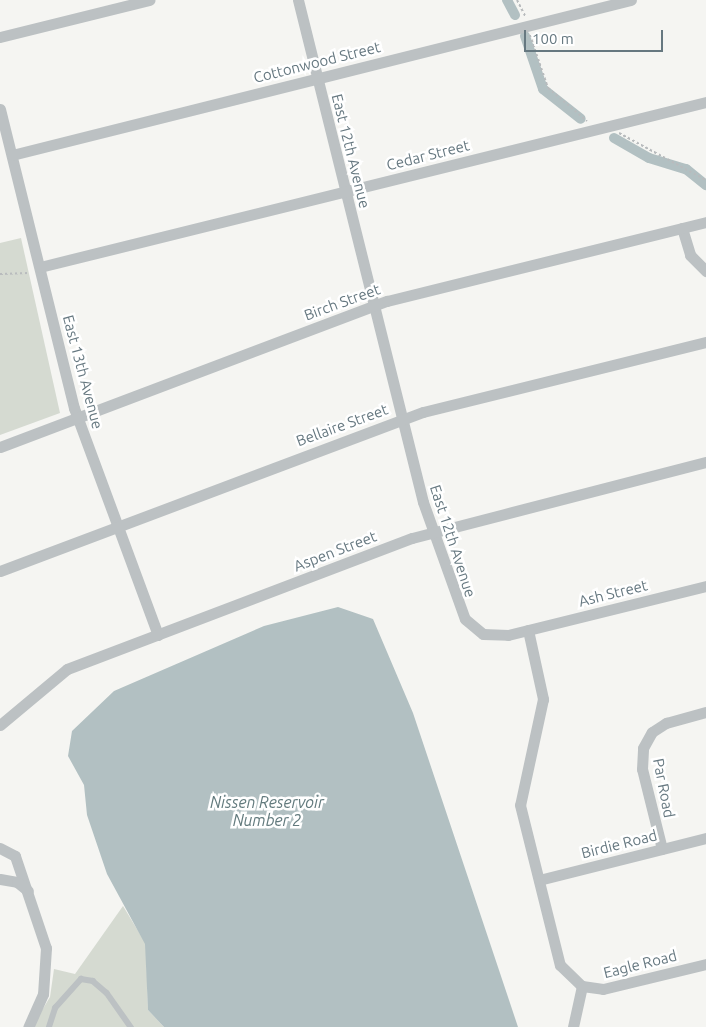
<!DOCTYPE html>
<style>
body{margin:0}
#map{position:relative;width:706px;height:1027px;overflow:hidden;background:#f5f5f2;font-family:Ubuntu,sans-serif}
div>[style]{position:absolute}
.green>*{inset:0;background:#d5dad1}
.water>*{inset:0;background:#b2c0c2}
.canal>*{height:10px;margin:-5px;padding:0 5px;transform-origin:5px;border-radius:5px;background:#b2c0c2}
.path>*{height:2px;margin-top:-1px;transform-origin:0;background:repeating-linear-gradient(90deg,#b8bbbd 0 2.5px,transparent 0 5px)}
.lane>*{height:5.5px;margin:-2.75px;padding:0 2.75px;transform-origin:2.75px;border-radius:2.75px;background:#bcc1c3}
.street>*{height:11px;margin:-5.5px;padding:0 5.5px;transform-origin:5.5px;border-radius:5.5px;background:#bcc1c3}
span{translate:-50% -50%;white-space:nowrap;text-align:center;line-height:1.15;-webkit-text-stroke:5px #fff;paint-order:stroke}
.street-label{font-size:15px;color:#667880}
.water-label{font-size:16px;color:#627a7d;font-style:italic}
.scale{position:absolute;left:524px;top:30px;width:139px;height:22px;box-sizing:border-box;border:2px solid #667880;border-top:0;padding-left:6px;font-size:15px;line-height:18px;white-space:nowrap;color:#667880;-webkit-text-stroke:4px #fff;paint-order:stroke}
</style>
<div id="map">
<div class="green">
<i style="clip-path:polygon(21px 238px,60px 413px,0 435px,0 243px)"></i>
<i style="clip-path:polygon(123px 906px,146px 944px,148px 1010px,164px 1027px,32px 1027px,50px 997px,54px 969px,75px 974px)"></i>
</div>
<div class="water">
<i style="clip-path:polygon(338px 607px,373px 619px,413px 713px,518px 1027px,164px 1027px,148px 1010px,145px 944px,107px 874px,87px 815px,84px 785px,68px 756px,72px 731px,114px 691px,264px 626px)"></i>
</div>
<div class="canal">
<i style="left:507px;top:0;width:17px;rotate:62deg"></i>
<i style="left:525px;top:36px;width:56px;rotate:71.2deg"></i>
<i style="left:543px;top:89px;width:48px;rotate:38.3deg"></i>
<i style="left:614px;top:138px;width:40px;rotate:29.7deg"></i>
<i style="left:649px;top:158px;width:39px;rotate:17deg"></i>
<i style="left:686px;top:169px;width:26px;rotate:39deg"></i>
</div>
<div class="path">
<i style="left:517px;top:0;width:18px;rotate:63deg"></i>
<i style="left:530px;top:35px;width:56px;rotate:71.2deg"></i>
<i style="left:548px;top:88px;width:51px;rotate:40.2deg"></i>
<i style="left:619px;top:133px;width:99px;rotate:28.4deg"></i>
<i style="left:0;top:274px;width:28px;rotate:-2deg"></i>
</div>
<div class="lane">
<i style="left:49px;top:1027px;width:20px;rotate:-72deg"></i>
<i style="left:55px;top:1008px;width:39px;rotate:-48deg"></i>
<i style="left:81px;top:979px;width:12px;rotate:9deg"></i>
<i style="left:93px;top:981px;width:18px;rotate:41deg"></i>
<i style="left:107px;top:993px;width:42px;rotate:54.8deg"></i>
</div>
<div class="street">
<i style="left:298px;top:0;width:517px;rotate:76.02deg"></i>
<i style="left:423px;top:502px;width:124px;rotate:70.3deg"></i>
<i style="left:465px;top:619px;width:23px;rotate:40deg"></i>
<i style="left:483px;top:634px;width:25px;rotate:2deg"></i>
<i style="left:508px;top:635px;width:204px;rotate:-13.9deg"></i>
<i style="left:0;top:37px;width:154px;rotate:-13.9deg"></i>
<i style="left:0;top:109px;width:308px;rotate:76.1deg"></i>
<i style="left:74px;top:408px;width:242px;rotate:69.7deg"></i>
<i style="left:12px;top:155px;width:638px;rotate:-14.06deg"></i>
<i style="left:682px;top:228px;width:28px;rotate:73deg"></i>
<i style="left:690px;top:255px;width:23px;rotate:45deg"></i>
<i style="left:40px;top:267px;width:686px;rotate:-13.91deg"></i>
<i style="left:0;top:447px;width:414px;rotate:-20.7deg"></i>
<i style="left:387px;top:301px;width:329px;rotate:-13.9deg"></i>
<i style="left:0;top:571px;width:452px;rotate:-20.6deg"></i>
<i style="left:423px;top:412px;width:292px;rotate:-13.9deg"></i>
<i style="left:528px;top:630px;width:71px;rotate:77.7deg"></i>
<i style="left:543px;top:699px;width:108px;rotate:102.2deg"></i>
<i style="left:520px;top:805px;width:165px;rotate:76deg"></i>
<i style="left:560px;top:965px;width:30px;rotate:44deg"></i>
<i style="left:582px;top:986px;width:42px;rotate:102.4deg"></i>
<i style="left:0;top:725px;width:87px;rotate:-39.9deg"></i>
<i style="left:67px;top:669px;width:369px;rotate:-20.8deg"></i>
<i style="left:412px;top:538px;width:304px;rotate:-14.5deg"></i>
<i style="left:0;top:848px;width:17px;rotate:28deg"></i>
<i style="left:15px;top:856px;width:97px;rotate:71.4deg"></i>
<i style="left:46px;top:948px;width:46px;rotate:93.7deg"></i>
<i style="left:43px;top:994px;width:36px;rotate:114deg"></i>
<i style="left:662px;top:849px;width:82px;rotate:-104deg"></i>
<i style="left:642px;top:769px;width:21px;rotate:-87deg"></i>
<i style="left:643px;top:748px;width:18px;rotate:-61deg"></i>
<i style="left:652px;top:732px;width:17px;rotate:-33deg"></i>
<i style="left:666px;top:723px;width:41px;rotate:-15.4deg"></i>
<i style="left:0;top:879px;width:17px;rotate:10deg"></i>
<i style="left:17px;top:882px;width:14px;rotate:39deg"></i>
<i style="left:539px;top:880px;width:172px;rotate:-14.1deg"></i>
<i style="left:582px;top:986px;width:21px;rotate:8deg"></i>
<i style="left:603px;top:989px;width:106px;rotate:-13.6deg"></i>
</div>
<div class="street-label">
<span style="left:317px;top:62px;rotate:-14deg">Cottonwood Street</span>
<span style="left:351px;top:151px;rotate:76deg">East 12th Avenue</span>
<span style="left:428px;top:155px;rotate:-14deg">Cedar Street</span>
<span style="left:342px;top:302px;rotate:-20deg">Birch Street</span>
<span style="left:83px;top:372px;rotate:75deg">East 13th Avenue</span>
<span style="left:342px;top:425px;rotate:-20deg">Bellaire Street</span>
<span style="left:453px;top:541px;rotate:72deg">East 12th Avenue</span>
<span style="left:335px;top:551px;rotate:-21deg">Aspen Street</span>
<span style="left:613px;top:593px;rotate:-14deg">Ash Street</span>
<span style="left:664px;top:788px;rotate:79deg">Par Road</span>
<span style="left:619px;top:844px;rotate:-14deg">Birdie Road</span>
<span style="left:640px;top:964px;rotate:-14deg">Eagle Road</span>
</div>
<div class="water-label">
<span style="left:267px;top:811px">Nissen Reservoir<br>Number 2</span>
</div>
<div class="scale">100 m</div>
</div>
